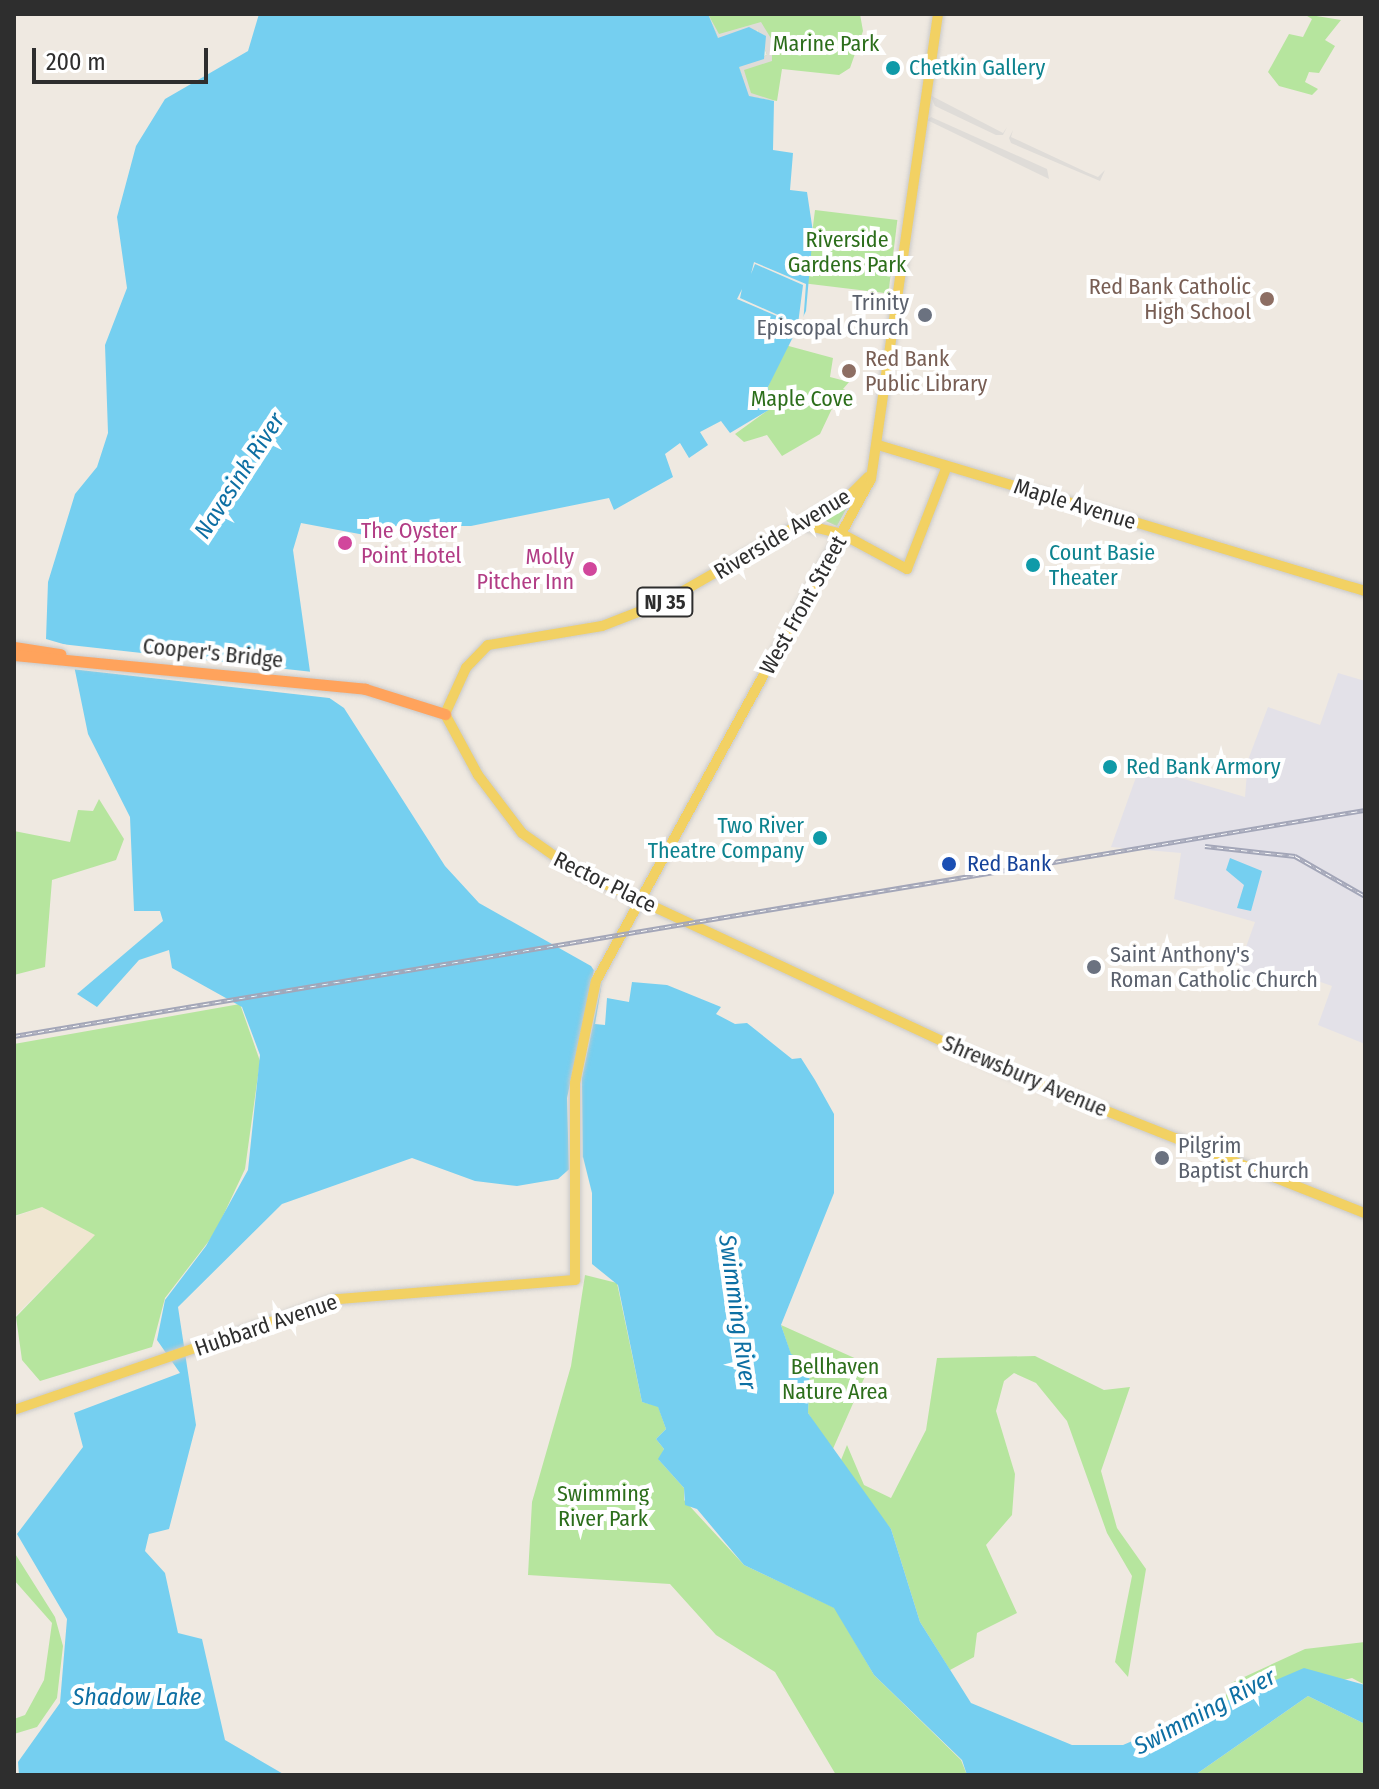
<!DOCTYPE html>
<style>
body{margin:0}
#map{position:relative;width:1379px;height:1789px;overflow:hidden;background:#efe9e1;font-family:"Fira Sans Condensed",sans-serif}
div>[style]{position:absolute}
.industrial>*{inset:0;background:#e3e1e8}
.education>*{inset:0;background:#f0e6d1}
.green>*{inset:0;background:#b6e59e;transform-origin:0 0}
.plaza>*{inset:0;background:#dfdcd8}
.water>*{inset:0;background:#75cff0}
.pier>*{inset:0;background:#efe9e1}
.roads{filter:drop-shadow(0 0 2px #c9c9c9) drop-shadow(0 0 2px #c9c9c9)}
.major>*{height:10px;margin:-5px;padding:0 5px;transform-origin:5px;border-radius:5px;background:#f2d163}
.highway>*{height:11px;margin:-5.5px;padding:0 5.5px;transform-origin:5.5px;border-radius:5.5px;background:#ffa35c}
.rail>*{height:5px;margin-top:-2.5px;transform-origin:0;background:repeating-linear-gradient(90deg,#fff 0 6px,#a3a6b8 0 12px);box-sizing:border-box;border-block:2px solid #a3a6b8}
.dots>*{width:22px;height:22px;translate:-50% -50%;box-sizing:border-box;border:4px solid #fff;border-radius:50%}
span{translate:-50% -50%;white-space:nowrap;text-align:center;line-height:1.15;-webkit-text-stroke:8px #fff;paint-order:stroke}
.shield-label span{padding:2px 6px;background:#fff;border:2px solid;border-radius:6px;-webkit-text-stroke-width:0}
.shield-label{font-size:20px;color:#2e2e2e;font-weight:700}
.park-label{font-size:22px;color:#2c6e1b}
.culture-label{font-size:22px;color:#0d838f}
.left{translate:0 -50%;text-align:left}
.right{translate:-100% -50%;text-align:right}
.education-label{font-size:22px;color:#785e54}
.worship-label{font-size:22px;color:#5b616d}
.street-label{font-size:22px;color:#2e2e2e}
.hotel-label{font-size:22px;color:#b23c85}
.transit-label{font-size:22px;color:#164399}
.water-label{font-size:24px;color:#0d6fa3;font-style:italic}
.frame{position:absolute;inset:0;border:16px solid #2e2e2e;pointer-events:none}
.scale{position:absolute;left:32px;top:48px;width:176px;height:36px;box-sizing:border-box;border:4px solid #2e2e2e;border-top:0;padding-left:10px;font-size:24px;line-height:28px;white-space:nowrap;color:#2e2e2e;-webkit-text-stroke:6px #fff;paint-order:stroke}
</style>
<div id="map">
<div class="industrial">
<i style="clip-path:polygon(1338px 673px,1365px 681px,1365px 1044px,1318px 1025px,1332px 986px,1289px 971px,1282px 987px,1238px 969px,1255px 922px,1174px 899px,1181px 853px,1111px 847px,1140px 766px,1245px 797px,1248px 760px,1268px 707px,1320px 725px)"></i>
</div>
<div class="education">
<i style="clip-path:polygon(42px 1207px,96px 1235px,14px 1317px,14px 1217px)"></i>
</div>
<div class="green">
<i style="clip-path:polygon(708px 14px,860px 14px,863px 31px,850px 68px,839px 75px,782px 69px,777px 101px,748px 96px,739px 66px,767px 55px,758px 30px,718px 38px)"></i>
<i style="clip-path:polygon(1304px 14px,1341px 20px,1325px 40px,1335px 46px,1319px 73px,1309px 72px,1305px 82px,1318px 89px,1312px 95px,1279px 86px,1268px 72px,1289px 34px,1303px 37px,1312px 19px)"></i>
<i style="left:815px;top:210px;width:83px;height:74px;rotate:7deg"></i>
<i style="clip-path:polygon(785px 345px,833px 358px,830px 377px,849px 382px,843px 389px,855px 394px,837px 398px,820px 434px,782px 456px,767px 435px,744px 442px,735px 434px,771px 408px,768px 387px)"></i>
<i style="clip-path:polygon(850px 502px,837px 526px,817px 517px)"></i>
<i style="clip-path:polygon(99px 799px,124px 839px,116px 860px,52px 880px,45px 967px,14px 975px,14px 831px,70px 842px,78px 810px,93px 811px)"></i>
<i style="clip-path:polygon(240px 1004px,260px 1061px,245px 1169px,215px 1233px,165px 1298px,152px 1347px,40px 1381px,22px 1360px,16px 1317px,95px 1235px,42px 1207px,14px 1216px,14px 1044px)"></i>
<i style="clip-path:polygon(585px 1275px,617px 1283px,642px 1402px,658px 1406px,666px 1429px,656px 1439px,664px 1449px,659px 1460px,684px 1488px,684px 1500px,744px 1565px,835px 1608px,874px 1675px,961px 1760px,967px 1775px,836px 1775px,775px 1672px,716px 1635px,670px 1584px,528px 1575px,532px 1502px,571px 1366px)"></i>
<i style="clip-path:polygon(781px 1325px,870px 1365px,832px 1451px,808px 1413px,810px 1363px,791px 1355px)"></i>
<i style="clip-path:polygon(1035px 1356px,1104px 1390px,1130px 1387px,1101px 1471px,1117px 1528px,1146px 1569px,1128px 1677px,1115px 1662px,1132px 1576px,1107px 1533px,1067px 1421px,1036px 1383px,1014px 1373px,1004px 1381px,996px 1411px,1015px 1474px,1012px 1515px,986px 1545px,1017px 1613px,977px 1633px,974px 1657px,950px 1670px,920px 1622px,891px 1529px,839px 1465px,847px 1445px,864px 1485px,891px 1498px,926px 1430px,937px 1358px)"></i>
<i style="clip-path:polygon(14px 1552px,55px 1617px,63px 1646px,57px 1698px,37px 1727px,14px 1734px,14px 1719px,25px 1715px,44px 1680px,52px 1623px,14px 1580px)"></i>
<i style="clip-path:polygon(1365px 1642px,1365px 1685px,1352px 1678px,1221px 1708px,1231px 1683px,1305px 1649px)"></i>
<i style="clip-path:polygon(1308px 1696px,1365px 1724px,1365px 1775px,1195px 1775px)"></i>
</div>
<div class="plaza">
<i style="clip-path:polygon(708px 14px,719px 34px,761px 22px,772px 40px,772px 61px,744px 70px,751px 93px,776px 101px,748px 96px,739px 66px,767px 55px,758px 30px,718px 38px)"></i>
<i style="clip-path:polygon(930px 95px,1003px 133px,1007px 127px,1003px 135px,996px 135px,935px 106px)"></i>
<i style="clip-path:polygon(931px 117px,1047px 169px,1049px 179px,927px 120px)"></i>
<i style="clip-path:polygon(1013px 130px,1011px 137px,1086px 172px,1098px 177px,1105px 170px,1100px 181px,1011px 143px,1009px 138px)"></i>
</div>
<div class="water">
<i style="clip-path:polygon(259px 14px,708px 14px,718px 38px,749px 27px,766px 36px,764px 59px,739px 67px,749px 96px,774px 101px,773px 150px,793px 153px,790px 190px,807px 192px,813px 232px,806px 311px,768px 387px,772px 408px,730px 433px,721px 421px,700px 432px,708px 445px,689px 458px,680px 443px,665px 454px,673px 477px,614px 510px,609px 498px,471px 526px,375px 526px,370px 536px,301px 523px,293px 550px,312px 686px,344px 708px,445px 866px,479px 903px,591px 966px,602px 982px,595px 1024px,605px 1025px,607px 998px,629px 1002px,632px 982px,667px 985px,721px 1007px,716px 1014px,735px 1024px,747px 1023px,792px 1059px,801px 1058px,815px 1080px,834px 1114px,834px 1193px,781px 1325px,791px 1354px,810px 1363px,808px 1413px,891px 1529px,920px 1622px,971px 1703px,1072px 1745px,1123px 1745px,1304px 1668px,1365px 1685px,1365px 1724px,1308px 1696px,1195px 1775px,967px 1775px,962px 1760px,874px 1675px,834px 1608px,744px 1565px,697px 1509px,685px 1505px,684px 1488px,658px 1459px,664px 1449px,656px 1439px,666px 1429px,658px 1407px,642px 1402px,618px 1285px,592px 1264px,592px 1193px,583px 1157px,558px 1179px,517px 1186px,475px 1181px,412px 1158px,282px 1204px,178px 1307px,196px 1425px,169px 1529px,149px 1534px,145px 1551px,165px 1573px,178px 1633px,202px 1639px,225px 1740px,285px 1775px,19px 1775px,18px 1762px,60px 1703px,67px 1619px,17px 1534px,83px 1447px,74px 1413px,180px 1373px,157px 1340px,165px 1300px,206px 1246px,248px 1170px,260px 1055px,242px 1007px,172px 968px,169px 950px,139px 960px,97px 1007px,77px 994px,163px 921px,160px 911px,134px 911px,130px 817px,88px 734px,70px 646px,46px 639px,48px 582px,75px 494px,97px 467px,108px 433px,105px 345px,127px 288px,117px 217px,136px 146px,165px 99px,248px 51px)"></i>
<i style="clip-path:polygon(1230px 858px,1262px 871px,1251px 911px,1237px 908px,1244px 885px,1226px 870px)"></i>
</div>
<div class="pier">
<i style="clip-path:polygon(754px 262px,806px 284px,803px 325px,798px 325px,737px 299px,742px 289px,740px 298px,798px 324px,803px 285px,755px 264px,751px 274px)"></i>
<i style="clip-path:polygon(61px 644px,313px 672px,316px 683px,338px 699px,71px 669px)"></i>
<i style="clip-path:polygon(594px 970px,602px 982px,582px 1078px,583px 1184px,580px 1164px,569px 1174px,567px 1098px)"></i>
</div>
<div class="roads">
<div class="major">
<i style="left:878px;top:445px;width:508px;rotate:16.69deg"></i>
<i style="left:868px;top:477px;width:27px;rotate:135deg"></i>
<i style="left:849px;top:496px;width:213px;rotate:150.2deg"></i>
<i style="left:664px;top:602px;width:66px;rotate:158.8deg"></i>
<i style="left:602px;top:626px;width:116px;rotate:170.5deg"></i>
<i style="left:488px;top:645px;width:32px;rotate:134deg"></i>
<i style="left:466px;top:668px;width:51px;rotate:114.5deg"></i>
<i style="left:445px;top:714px;width:69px;rotate:61.6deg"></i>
<i style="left:478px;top:775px;width:73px;rotate:52.8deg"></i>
<i style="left:522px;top:833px;width:62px;rotate:35.2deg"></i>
<i style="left:573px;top:869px;width:480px;rotate:25deg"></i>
<i style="left:1008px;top:1072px;width:384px;rotate:21.6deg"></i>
<i style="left:801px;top:524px;width:42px;rotate:13.7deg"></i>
<i style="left:842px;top:534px;width:74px;rotate:28.3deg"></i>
<i style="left:907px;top:569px;width:110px;rotate:-68.8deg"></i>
<i style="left:14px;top:1410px;width:342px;rotate:-18.9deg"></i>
<i style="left:338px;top:1299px;width:238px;rotate:-4.6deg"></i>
<i style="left:575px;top:1280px;width:197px;rotate:-90deg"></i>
<i style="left:575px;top:1083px;width:104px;rotate:-78.4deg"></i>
<i style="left:596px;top:981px;width:572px;rotate:-61.29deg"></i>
<i style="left:871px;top:479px;width:470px;rotate:-81.8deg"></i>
</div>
<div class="highway">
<i style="left:14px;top:647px;width:47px;rotate:8.7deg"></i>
<i style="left:14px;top:655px;width:353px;rotate:5.5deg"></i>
<i style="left:365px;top:689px;width:84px;rotate:17.4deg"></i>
</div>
</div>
<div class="rail">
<i style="left:1205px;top:846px;width:91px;rotate:6.3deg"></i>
<i style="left:1295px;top:856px;width:81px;rotate:29.7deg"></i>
<i style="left:14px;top:1036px;width:1370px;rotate:-9.5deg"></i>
</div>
<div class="dots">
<i style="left:893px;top:68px;background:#0f9aa8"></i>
<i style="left:1267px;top:299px;background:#8d6e63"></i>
<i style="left:925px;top:315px;background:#6b7280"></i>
<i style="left:849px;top:371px;background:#8d6e63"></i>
<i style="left:345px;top:543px;background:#d1479c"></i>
<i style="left:1033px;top:565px;background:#0f9aa8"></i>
<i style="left:590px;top:569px;background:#d1479c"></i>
<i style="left:1110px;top:767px;background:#0f9aa8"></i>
<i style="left:820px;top:838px;background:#0f9aa8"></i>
<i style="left:949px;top:864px;background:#1a4fb4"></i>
<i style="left:1094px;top:967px;background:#6b7280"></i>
<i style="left:1162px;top:1158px;background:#6b7280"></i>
</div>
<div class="shield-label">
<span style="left:665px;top:602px">NJ 35</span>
</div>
<div class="park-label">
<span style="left:826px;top:44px">Marine Park</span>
<span style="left:847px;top:252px">Riverside<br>Gardens Park</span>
<span style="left:802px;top:399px">Maple Cove</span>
<span style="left:835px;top:1379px">Bellhaven<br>Nature Area</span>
<span style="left:603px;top:1506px">Swimming<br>River Park</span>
</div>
<div class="culture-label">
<span class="left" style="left:909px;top:68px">Chetkin Gallery</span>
<span class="left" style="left:1049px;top:565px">Count Basie<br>Theater</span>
<span class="left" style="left:1126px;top:767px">Red Bank Armory</span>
<span class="right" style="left:804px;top:838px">Two River<br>Theatre Company</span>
</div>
<div class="education-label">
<span class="right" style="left:1251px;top:299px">Red Bank Catholic<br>High School</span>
<span class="left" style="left:865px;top:371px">Red Bank<br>Public Library</span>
</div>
<div class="worship-label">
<span class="right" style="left:909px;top:315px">Trinity<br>Episcopal Church</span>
<span class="left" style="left:1110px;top:967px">Saint Anthony's<br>Roman Catholic Church</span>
<span class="left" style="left:1178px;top:1158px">Pilgrim<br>Baptist Church</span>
</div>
<div class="street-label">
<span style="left:1075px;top:504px;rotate:17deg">Maple Avenue</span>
<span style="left:782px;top:534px;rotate:-31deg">Riverside Avenue</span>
<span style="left:803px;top:605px;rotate:-61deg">West Front Street</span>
<span style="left:213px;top:653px;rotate:6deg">Cooper's Bridge</span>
<span style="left:605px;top:882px;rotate:26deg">Rector Place</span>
<span style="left:1025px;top:1076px;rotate:23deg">Shrewsbury Avenue</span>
<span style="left:266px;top:1325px;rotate:-19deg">Hubbard Avenue</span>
</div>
<div class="hotel-label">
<span class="left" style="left:361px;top:543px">The Oyster<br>Point Hotel</span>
<span class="right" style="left:574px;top:569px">Molly<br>Pitcher Inn</span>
</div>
<div class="transit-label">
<span class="left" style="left:967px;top:864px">Red Bank</span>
</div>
<div class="water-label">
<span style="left:240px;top:476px;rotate:-57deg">Navesink River</span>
<span style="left:737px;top:1312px;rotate:82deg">Swimming River</span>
<span style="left:137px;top:1698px">Shadow Lake</span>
<span style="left:1205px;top:1712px;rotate:-28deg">Swimming River</span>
</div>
<div class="frame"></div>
<div class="scale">200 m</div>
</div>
